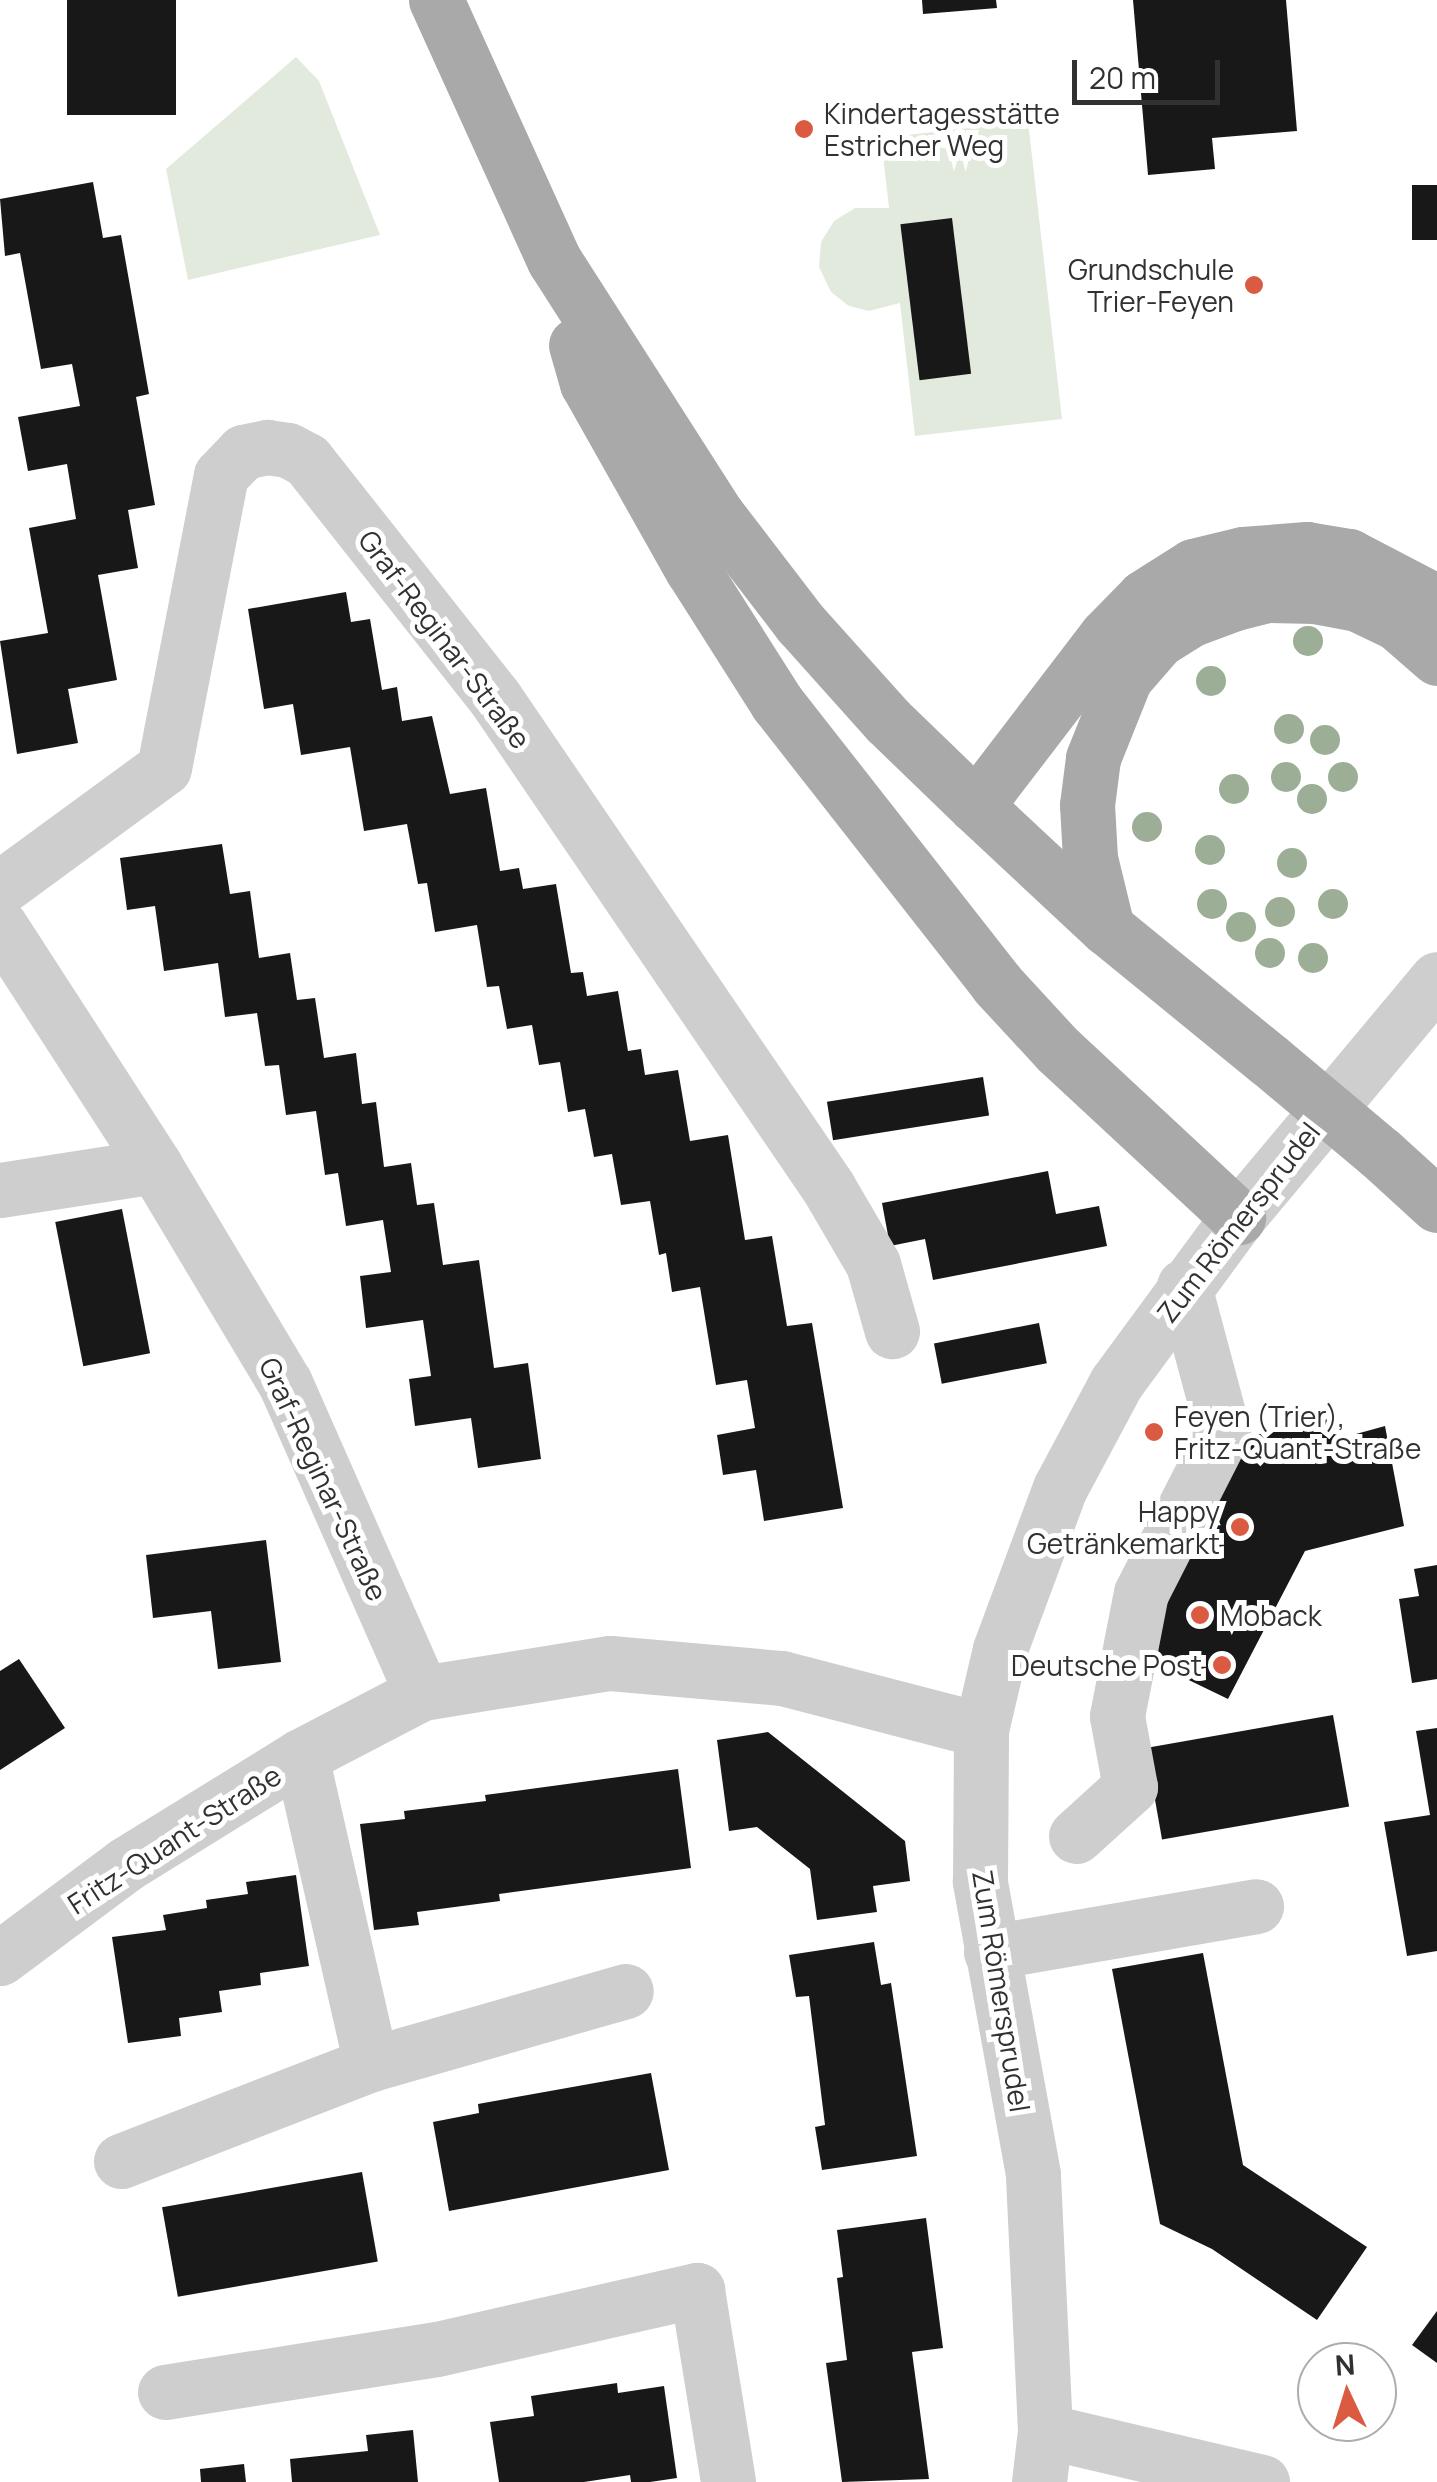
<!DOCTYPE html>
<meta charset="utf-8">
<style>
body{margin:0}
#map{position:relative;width:1437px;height:2482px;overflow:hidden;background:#fff;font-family:Manrope,sans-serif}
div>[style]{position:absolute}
.green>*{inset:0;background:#e2eade}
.building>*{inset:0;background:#181818;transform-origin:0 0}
.minor>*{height:55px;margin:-27.5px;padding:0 27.5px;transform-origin:27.5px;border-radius:27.5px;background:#cecece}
.major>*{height:55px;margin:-27.5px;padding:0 27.5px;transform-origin:27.5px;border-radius:27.5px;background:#a9a9a9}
.major-bridge>*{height:55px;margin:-27.5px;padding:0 27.5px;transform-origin:27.5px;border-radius:27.5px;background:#a9a9a9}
.trees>*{width:30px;height:30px;margin:-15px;border-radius:50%;background:#9cae96}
.dots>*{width:28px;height:28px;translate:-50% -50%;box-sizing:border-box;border:5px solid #fff;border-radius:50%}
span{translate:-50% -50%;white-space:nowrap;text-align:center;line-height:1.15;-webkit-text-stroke:10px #fff;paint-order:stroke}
.poi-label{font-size:28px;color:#313131}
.left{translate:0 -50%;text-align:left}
.right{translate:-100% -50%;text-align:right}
.street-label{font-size:28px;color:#313131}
.north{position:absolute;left:1297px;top:2342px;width:100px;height:100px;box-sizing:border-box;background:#fff;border:2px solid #adadad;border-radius:50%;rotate:356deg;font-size:28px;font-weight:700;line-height:40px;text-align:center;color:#313131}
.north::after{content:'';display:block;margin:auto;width:35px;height:45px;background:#da5b42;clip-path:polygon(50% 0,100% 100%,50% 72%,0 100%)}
.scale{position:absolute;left:1072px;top:60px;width:148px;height:45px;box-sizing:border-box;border:5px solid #313131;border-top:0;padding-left:12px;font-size:30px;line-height:35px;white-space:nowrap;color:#313131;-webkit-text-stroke:8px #fff;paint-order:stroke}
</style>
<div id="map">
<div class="green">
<i style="clip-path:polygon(296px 57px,319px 81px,380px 235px,188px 280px,166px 169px)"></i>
<i style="clip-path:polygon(1028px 121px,1062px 419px,915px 436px,900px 303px,869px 311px,849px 306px,831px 292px,819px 267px,821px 242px,834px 221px,855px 208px,889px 208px,881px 138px)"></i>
</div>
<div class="building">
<i style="left:67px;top:0;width:109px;height:115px"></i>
<i style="clip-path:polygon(922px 0,996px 0,997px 8px,923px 14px)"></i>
<i style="clip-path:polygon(1133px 0,1286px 0,1297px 131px,1212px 138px,1215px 169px,1148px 175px)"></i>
<i style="clip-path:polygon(93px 182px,103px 238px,121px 235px,149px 394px,136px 397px,155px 505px,128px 510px,138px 568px,98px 575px,117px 680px,68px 689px,78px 743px,17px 754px,0 641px,48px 633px,29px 528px,76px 519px,67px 464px,28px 471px,18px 417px,80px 406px,72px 364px,41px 369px,20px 253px,5px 256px,0 199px)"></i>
<i style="left:1412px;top:185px;width:25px;height:55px"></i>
<i style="left:952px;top:218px;width:157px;height:52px;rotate:83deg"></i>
<i style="clip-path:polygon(346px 592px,351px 622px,370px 619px,382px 690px,397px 687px,402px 721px,432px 716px,450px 794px,486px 788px,500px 871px,519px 868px,523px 889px,556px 884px,571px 973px,583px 972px,587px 996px,618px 991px,628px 1051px,641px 1049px,645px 1075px,678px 1070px,690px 1141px,728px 1135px,745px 1240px,772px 1236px,787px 1326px,812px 1323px,843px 1508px,764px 1521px,756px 1470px,723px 1475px,717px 1435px,755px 1428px,747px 1380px,716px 1385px,700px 1287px,672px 1292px,666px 1253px,659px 1255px,650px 1201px,621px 1205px,612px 1154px,594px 1157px,585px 1109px,568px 1112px,560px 1062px,539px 1065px,532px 1025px,507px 1029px,499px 986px,487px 987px,477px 925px,435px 932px,427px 883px,418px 884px,407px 824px,364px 831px,350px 747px,301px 755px,293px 704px,264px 709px,248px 609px)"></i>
<i style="clip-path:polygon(222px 844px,230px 894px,250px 891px,259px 958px,290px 953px,297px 1000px,315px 998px,324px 1058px,356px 1053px,362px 1104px,376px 1102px,384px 1167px,411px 1163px,417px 1205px,434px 1203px,443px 1265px,479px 1260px,494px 1368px,528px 1363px,541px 1459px,478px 1468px,471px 1418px,415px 1426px,409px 1379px,431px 1376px,423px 1320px,366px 1328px,360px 1276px,391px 1272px,383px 1220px,346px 1226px,338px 1173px,325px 1175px,316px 1111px,286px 1115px,279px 1065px,265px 1066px,257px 1013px,225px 1017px,218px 963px,164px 971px,155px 906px,127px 910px,120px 858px)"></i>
<i style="left:983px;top:1077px;width:39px;height:158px;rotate:81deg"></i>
<i style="clip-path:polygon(1048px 1171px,1056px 1214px,1099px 1206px,1107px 1246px,933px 1280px,925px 1239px,890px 1246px,882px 1203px)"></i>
<i style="left:122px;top:1209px;width:147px;height:68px;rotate:79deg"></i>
<i style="left:1039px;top:1323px;width:41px;height:107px;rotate:79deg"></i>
<i style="clip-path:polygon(1333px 1418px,1338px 1439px,1385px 1426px,1404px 1526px,1305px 1551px,1228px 1699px,1137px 1655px,1236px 1449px,1248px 1447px,1247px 1437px)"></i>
<i style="clip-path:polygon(266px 1540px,281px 1662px,218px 1669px,211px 1611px,153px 1618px,146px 1555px)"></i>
<i style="clip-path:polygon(1437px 1565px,1437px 1679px,1412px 1683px,1399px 1599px,1419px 1596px,1414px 1569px)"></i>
<i style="clip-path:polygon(19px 1659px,65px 1728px,0 1770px,0 1671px)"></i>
<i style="left:1333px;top:1715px;width:93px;height:190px;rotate:80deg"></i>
<i style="clip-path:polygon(1437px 1728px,1437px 1951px,1407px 1956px,1384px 1822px,1430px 1815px,1416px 1731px)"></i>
<i style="clip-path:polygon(768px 1732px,905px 1841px,910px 1881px,873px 1886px,877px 1912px,817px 1920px,810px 1869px,757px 1827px,729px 1831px,717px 1740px)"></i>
<i style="clip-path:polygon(678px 1769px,691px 1868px,499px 1894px,500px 1901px,417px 1912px,419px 1925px,374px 1930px,360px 1824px,405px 1819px,404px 1811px,486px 1801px,485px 1795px)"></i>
<i style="clip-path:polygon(296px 1875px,309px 1966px,260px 1973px,261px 1985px,219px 1991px,222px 2012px,179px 2018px,181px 2036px,128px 2043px,112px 1937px,166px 1930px,163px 1915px,207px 1908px,206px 1900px,248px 1894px,246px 1882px)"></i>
<i style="clip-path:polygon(874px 1942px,881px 1985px,891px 1983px,917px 2156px,822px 2170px,815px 2127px,825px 2125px,809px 1996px,796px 1997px,789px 1955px)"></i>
<i style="clip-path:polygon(1203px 1953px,1243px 2165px,1367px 2247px,1317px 2320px,1212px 2249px,1160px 2224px,1112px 1969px)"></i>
<i style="clip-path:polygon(651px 2073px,669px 2170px,449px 2211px,433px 2122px,479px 2113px,478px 2104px)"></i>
<i style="left:362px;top:2172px;width:91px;height:203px;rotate:80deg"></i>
<i style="clip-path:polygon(926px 2218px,943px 2348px,912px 2352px,929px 2479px,842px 2482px,826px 2363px,847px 2360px,837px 2278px,843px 2277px,837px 2230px)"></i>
<i style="clip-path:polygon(1437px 2311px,1437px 2363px,1412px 2345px)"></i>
<i style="clip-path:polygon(617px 2383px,618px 2393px,664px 2386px,677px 2478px,650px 2482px,631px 2482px,630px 2475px,584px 2482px,499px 2482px,490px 2422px,534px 2416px,531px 2396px)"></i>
<i style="clip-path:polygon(413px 2430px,418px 2482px,292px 2482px,290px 2459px,368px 2451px,366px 2435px)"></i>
<i style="clip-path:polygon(244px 2464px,246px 2482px,201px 2482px,200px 2469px)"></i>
</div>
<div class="minor">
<i style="left:0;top:888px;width:203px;rotate:-36.2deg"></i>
<i style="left:164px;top:768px;width:298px;rotate:-79deg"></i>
<i style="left:221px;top:475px;width:32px;rotate:-46deg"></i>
<i style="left:243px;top:452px;width:25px;rotate:-12deg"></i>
<i style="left:267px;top:447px;width:21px;rotate:8deg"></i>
<i style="left:288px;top:450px;width:21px;rotate:28deg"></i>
<i style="left:307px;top:460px;width:303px;rotate:51.7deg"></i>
<i style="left:495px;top:698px;width:592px;rotate:55.75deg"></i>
<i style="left:828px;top:1187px;width:89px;rotate:59.7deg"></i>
<i style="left:873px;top:1264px;width:70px;rotate:74.2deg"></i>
<i style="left:0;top:926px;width:286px;rotate:57.1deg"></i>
<i style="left:155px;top:1166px;width:253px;rotate:59.1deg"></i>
<i style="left:285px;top:1383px;width:339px;rotate:66.2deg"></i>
<i style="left:0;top:1190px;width:157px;rotate:-8.8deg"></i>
<i style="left:301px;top:1756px;width:316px;rotate:77.2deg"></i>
<i style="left:1076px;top:1836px;width:73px;rotate:-42.2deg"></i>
<i style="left:1130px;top:1787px;width:72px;rotate:-100.4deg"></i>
<i style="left:1117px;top:1716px;width:125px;rotate:-79deg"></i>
<i style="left:1141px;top:1593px;width:181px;rotate:-63deg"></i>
<i style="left:1223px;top:1432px;width:151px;rotate:-105deg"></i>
<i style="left:991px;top:1952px;width:269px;rotate:-9.8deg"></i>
<i style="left:0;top:1958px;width:157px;rotate:-36.7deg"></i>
<i style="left:126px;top:1864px;width:206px;rotate:-31.7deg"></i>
<i style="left:301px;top:1756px;width:136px;rotate:-27.5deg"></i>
<i style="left:422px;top:1693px;width:190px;rotate:-9.1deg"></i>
<i style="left:610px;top:1663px;width:173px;rotate:5deg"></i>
<i style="left:782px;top:1678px;width:206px;rotate:14.6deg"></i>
<i style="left:121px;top:2161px;width:268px;rotate:-21.2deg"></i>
<i style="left:371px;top:2064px;width:265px;rotate:-16deg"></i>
<i style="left:165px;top:2392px;width:275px;rotate:-9deg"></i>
<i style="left:437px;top:2349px;width:267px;rotate:-12.8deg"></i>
<i style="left:697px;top:2290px;width:194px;rotate:80.8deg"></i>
<i style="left:1045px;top:2431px;width:223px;rotate:13.2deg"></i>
<i style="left:1039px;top:2482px;width:51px;rotate:-83.3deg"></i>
<i style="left:1045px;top:2431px;width:257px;rotate:-92.7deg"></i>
<i style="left:1033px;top:2174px;width:298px;rotate:-100.3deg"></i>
<i style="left:980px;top:1881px;width:151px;rotate:-89.6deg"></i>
<i style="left:981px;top:1730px;width:83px;rotate:-76.8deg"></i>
<i style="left:1000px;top:1649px;width:172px;rotate:-69.6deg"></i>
<i style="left:1060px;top:1488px;width:119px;rotate:-61.9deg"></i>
<i style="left:1116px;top:1383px;width:206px;rotate:-53.7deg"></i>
<i style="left:1238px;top:1217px;width:310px;rotate:-50.1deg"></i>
</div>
<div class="major">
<i style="left:436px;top:0;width:286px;rotate:65.6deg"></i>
<i style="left:554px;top:260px;width:304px;rotate:57.4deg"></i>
<i style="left:718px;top:516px;width:136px;rotate:52.5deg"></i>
<i style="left:801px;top:624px;width:130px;rotate:48.1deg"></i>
<i style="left:888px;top:721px;width:122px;rotate:44deg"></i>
<i style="left:976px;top:806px;width:179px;rotate:43deg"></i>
<i style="left:1107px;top:928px;width:209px;rotate:39.2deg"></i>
<i style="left:576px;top:345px;width:40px;rotate:74deg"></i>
<i style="left:587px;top:383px;width:214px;rotate:60.6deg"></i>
<i style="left:692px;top:569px;width:159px;rotate:57.6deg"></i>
<i style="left:777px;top:703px;width:357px;rotate:51.9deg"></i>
<i style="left:997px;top:984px;width:90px;rotate:47.3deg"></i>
<i style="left:1058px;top:1050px;width:246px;rotate:42.9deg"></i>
<i style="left:976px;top:806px;width:214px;rotate:-52.6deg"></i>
<i style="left:1106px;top:636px;width:54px;rotate:-45.7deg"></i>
<i style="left:1144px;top:597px;width:58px;rotate:-32.3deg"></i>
<i style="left:1193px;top:566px;width:51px;rotate:-13.5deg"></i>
<i style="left:1243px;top:554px;width:64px;rotate:-4.5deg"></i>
<i style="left:1307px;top:549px;width:43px;rotate:9.5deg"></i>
<i style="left:1349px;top:556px;width:99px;rotate:27.6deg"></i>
<i style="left:1107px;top:928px;width:72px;rotate:-103.7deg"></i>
<i style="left:1090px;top:858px;width:53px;rotate:-93.2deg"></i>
<i style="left:1087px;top:805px;width:47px;rotate:-82.7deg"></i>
<i style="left:1093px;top:758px;width:86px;rotate:-68.2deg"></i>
<i style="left:1125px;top:678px;width:50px;rotate:-49deg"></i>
<i style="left:1158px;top:640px;width:40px;rotate:-32deg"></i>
<i style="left:1192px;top:619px;width:46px;rotate:-20.4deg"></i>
<i style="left:1235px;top:603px;width:34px;rotate:-14deg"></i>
<i style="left:1268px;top:595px;width:46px;rotate:1.2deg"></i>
<i style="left:1314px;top:596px;width:44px;rotate:10.5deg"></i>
<i style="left:1357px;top:604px;width:44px;rotate:25.4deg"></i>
<i style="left:1397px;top:623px;width:53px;rotate:41.2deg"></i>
<i style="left:1380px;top:1153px;width:77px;rotate:42.4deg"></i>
</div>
<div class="major-bridge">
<i style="left:1269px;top:1060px;width:145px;rotate:40deg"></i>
</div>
<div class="trees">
<i style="left:1308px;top:641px"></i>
<i style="left:1211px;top:681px"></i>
<i style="left:1289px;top:729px"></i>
<i style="left:1325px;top:740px"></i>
<i style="left:1286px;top:777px"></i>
<i style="left:1343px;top:777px"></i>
<i style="left:1234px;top:789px"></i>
<i style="left:1312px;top:799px"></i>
<i style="left:1147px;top:827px"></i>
<i style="left:1210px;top:850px"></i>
<i style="left:1292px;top:863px"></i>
<i style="left:1212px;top:904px"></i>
<i style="left:1333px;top:904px"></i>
<i style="left:1280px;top:912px"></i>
<i style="left:1241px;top:927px"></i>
<i style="left:1270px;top:953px"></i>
<i style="left:1313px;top:958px"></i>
</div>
<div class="dots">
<i style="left:804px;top:129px;background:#da5b42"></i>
<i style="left:1254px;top:285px;background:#da5b42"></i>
<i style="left:1154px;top:1432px;background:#da5b42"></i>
<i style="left:1240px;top:1527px;background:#da5b42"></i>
<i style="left:1200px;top:1615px;background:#da5b42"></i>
<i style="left:1222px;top:1665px;background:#da5b42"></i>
</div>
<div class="poi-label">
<span class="left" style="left:824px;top:129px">Kindertagesstätte<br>Estricher Weg</span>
<span class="right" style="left:1234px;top:285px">Grundschule<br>Trier-Feyen</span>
<span class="left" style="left:1174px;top:1432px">Feyen (Trier),<br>Fritz-Quant-Straße</span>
<span class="right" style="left:1220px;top:1527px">Happy<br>Getränkemarkt</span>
<span class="left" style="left:1220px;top:1615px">Moback</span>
<span class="right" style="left:1202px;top:1665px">Deutsche Post</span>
</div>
<div class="street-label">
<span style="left:445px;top:639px;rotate:53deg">Graf-Reginar-Straße</span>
<span style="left:1238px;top:1222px;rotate:-52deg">Zum Römersprudel</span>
<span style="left:324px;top:1479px;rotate:65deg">Graf-Reginar-Straße</span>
<span style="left:174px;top:1839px;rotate:-33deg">Fritz-Quant-Straße</span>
<span style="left:1002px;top:1991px;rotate:81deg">Zum Römersprudel</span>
</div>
<div class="north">N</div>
<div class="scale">20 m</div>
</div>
